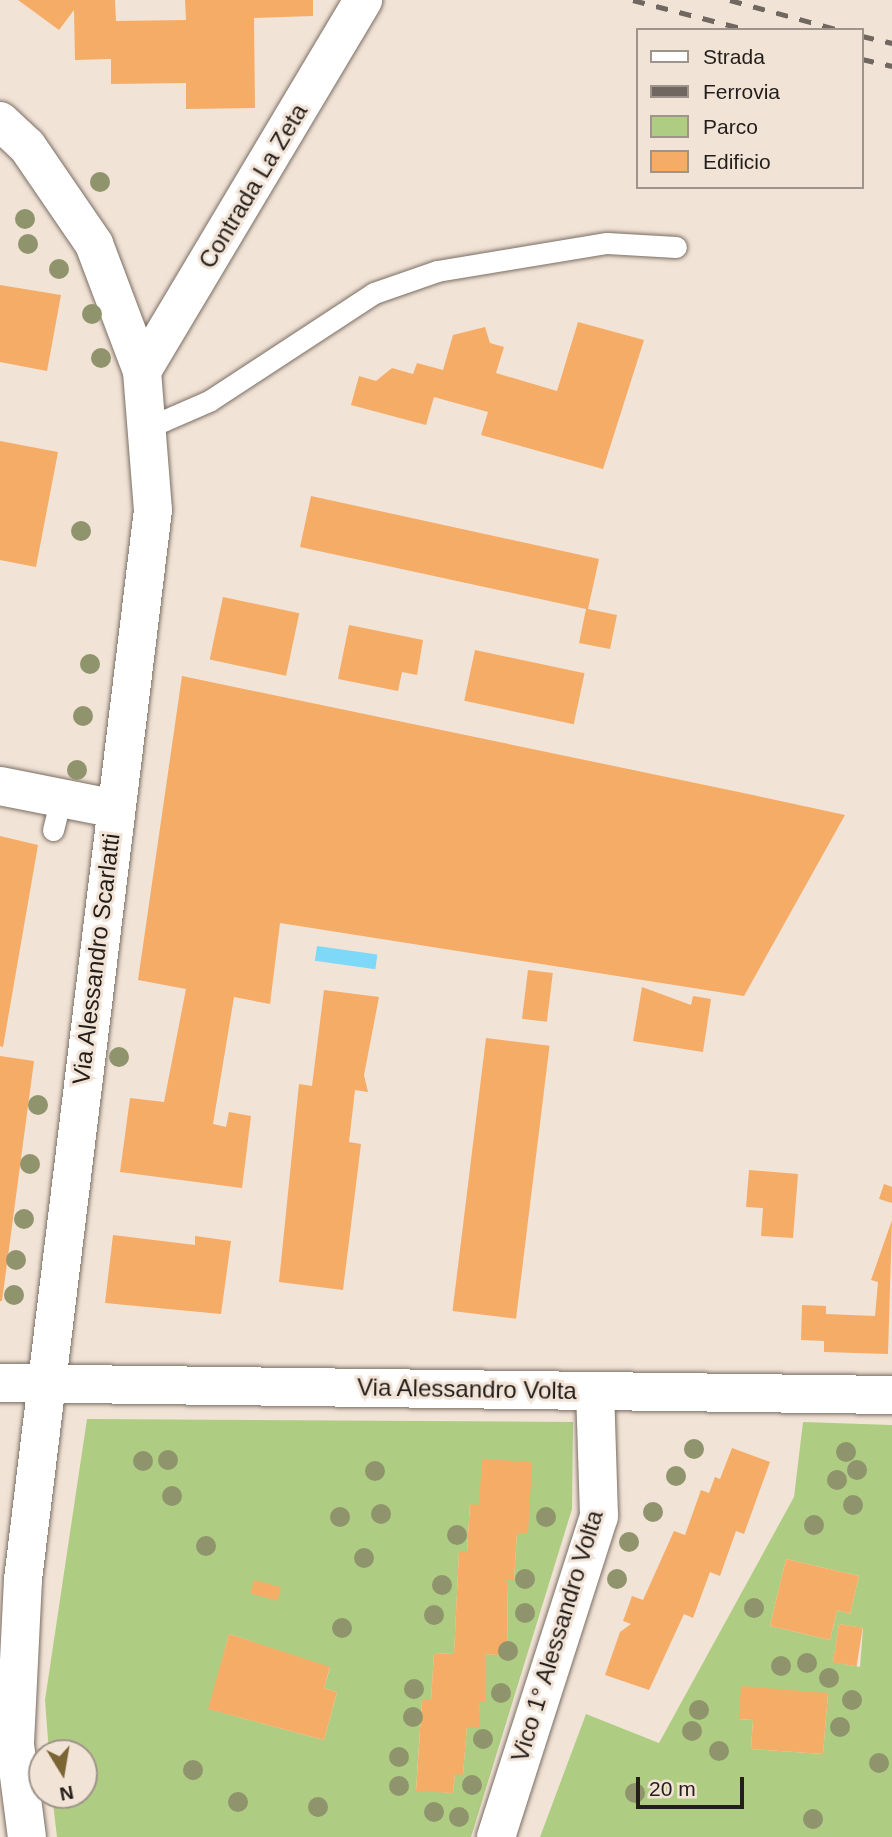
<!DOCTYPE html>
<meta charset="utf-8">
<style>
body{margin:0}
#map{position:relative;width:892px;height:1837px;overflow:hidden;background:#f2e3d7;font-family:Helvetica,sans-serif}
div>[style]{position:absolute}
.green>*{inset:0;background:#aecd82}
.water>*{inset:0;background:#7dd9f7;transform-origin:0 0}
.building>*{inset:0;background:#f5ac66;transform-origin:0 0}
.roads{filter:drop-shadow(0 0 2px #7a6e63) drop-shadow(0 0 2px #7a6e63)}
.service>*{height:21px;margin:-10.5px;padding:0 10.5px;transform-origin:10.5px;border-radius:10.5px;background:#fff}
.minor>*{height:38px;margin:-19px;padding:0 19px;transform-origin:19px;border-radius:19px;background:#fff}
.tertiary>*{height:38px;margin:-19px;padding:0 19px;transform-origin:19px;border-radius:19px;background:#fff}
.primary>*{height:38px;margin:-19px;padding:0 19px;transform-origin:19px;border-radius:19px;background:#fff}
.rail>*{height:5px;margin-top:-2.5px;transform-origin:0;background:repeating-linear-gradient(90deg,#6f6760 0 12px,transparent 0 24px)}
.trees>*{width:20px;height:20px;margin:-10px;border-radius:50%;background:#8f946d}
span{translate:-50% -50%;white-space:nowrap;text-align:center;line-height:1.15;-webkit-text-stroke:6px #f2e3d7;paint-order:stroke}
.street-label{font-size:24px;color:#231e1a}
.legend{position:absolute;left:636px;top:28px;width:228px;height:161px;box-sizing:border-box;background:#f2e3d7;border:2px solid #9f948b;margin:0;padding:9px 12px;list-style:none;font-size:21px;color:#231e1a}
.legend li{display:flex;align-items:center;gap:14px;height:35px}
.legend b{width:35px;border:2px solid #9f948b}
.north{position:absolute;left:28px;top:1739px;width:70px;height:70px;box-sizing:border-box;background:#f2e3d7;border:2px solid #9f948b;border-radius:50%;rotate:169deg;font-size:19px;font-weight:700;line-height:28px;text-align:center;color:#231e1a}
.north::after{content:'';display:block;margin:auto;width:24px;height:32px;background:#7b6534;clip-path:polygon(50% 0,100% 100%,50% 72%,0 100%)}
.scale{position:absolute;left:636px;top:1777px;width:108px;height:32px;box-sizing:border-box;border:4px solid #231e1a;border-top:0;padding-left:9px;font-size:21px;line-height:24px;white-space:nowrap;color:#231e1a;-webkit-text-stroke:5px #f2e3d7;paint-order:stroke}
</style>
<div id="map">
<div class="green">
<i style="clip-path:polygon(evenodd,87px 1419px,573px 1422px,572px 1509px,471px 1837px,57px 1837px,52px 1795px,84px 1795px,84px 1753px,49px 1753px,45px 1700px,87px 1419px,470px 1504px,528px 1534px,517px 1534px,514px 1580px,507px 1580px,508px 1656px,485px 1654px,485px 1701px,480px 1701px,478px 1727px,467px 1727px,463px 1774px,455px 1774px,453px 1793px,416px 1790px,422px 1700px,431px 1700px,434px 1653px,454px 1654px,459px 1552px,467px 1552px,470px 1504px,87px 1419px,229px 1634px,330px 1668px,324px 1688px,337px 1692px,324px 1740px,209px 1709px,229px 1634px)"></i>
<i style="clip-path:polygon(evenodd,803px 1422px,892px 1425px,892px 1837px,540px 1837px,586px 1714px,659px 1743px,794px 1497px,803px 1422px,786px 1559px,859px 1576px,850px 1614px,837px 1610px,830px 1640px,770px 1626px,786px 1559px,803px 1422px,839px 1624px,863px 1628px,860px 1667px,833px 1662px,839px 1624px,803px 1422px,828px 1693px,823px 1754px,751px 1749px,753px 1720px,739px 1719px,828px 1693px)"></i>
</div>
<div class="water">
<i style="left:317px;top:946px;width:61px;height:15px;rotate:8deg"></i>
</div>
<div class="building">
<i style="clip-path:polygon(18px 0,115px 0,116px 21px,186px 20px,185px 0,313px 0,313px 16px,254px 18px,255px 108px,186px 109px,186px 83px,111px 84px,111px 59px,75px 60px,74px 10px,59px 30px)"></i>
<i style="clip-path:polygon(0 285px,61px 295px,47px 371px,0 362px)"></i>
<i style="clip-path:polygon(578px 322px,644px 340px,603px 469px,481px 435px,488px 412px,434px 397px,426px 425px,351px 405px,359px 376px,376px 381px,392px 368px,413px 374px,417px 363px,443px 370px,453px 335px,485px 327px,490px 343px,504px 347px,496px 373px,557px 391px)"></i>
<i style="clip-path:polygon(0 441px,58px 452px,36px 567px,0 560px)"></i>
<i style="clip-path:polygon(311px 496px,599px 559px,588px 609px,617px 615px,610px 649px,579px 643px,586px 609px,300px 547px)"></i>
<i style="left:223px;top:597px;width:78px;height:64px;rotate:12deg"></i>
<i style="clip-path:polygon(349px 625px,423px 640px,417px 675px,402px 672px,398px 691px,338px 679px)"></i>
<i style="left:475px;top:650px;width:112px;height:52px;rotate:12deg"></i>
<i style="clip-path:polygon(182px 676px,753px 795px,845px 815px,744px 996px,280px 923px,270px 1004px,234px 997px,213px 1124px,226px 1127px,229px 1112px,251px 1116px,242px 1188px,120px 1172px,130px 1098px,164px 1102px,186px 989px,138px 980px)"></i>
<i style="clip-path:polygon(0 836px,38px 845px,3px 1047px,0 1046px)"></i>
<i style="left:528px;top:970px;width:25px;height:49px;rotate:7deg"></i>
<i style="clip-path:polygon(642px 987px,691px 1005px,693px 996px,711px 999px,703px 1052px,633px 1041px)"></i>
<i style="clip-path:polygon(324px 990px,379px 997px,364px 1075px,368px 1092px,355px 1090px,349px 1142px,361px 1144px,343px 1290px,279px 1282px,299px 1084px,312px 1086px)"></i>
<i style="left:486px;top:1038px;width:64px;height:275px;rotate:7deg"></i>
<i style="clip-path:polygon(0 1056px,34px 1061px,2px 1301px,0 1301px)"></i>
<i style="clip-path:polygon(749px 1170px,798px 1174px,793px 1238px,761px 1236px,763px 1208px,746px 1207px)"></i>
<i style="clip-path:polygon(884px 1184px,892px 1187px,892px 1203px,879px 1199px)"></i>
<i style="clip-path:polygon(892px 1220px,888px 1354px,824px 1352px,824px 1341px,801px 1340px,802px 1305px,826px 1306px,826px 1314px,875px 1316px,878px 1282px,871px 1280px)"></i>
<i style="clip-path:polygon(113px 1235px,195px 1245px,195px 1236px,231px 1241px,221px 1314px,105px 1303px)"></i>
<i style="clip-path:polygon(732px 1448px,770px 1462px,744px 1534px,736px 1531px,720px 1576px,710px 1572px,693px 1618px,684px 1614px,649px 1690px,605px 1675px,620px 1632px,631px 1624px,623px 1621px,632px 1596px,643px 1600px,674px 1531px,685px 1535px,701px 1490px,709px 1493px,715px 1477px,720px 1479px)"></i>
<i style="clip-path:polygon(482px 1459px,532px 1462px,528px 1534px,517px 1534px,514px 1580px,507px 1580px,508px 1656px,485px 1654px,485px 1701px,480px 1701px,479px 1728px,467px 1727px,463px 1775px,455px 1774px,453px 1793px,416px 1791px,422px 1700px,431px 1700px,434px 1653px,454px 1654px,459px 1551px,467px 1552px,470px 1504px,479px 1505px)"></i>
<i style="clip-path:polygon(786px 1559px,859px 1576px,850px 1614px,837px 1610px,830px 1640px,770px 1626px)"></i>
<i style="left:254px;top:1580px;width:28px;height:14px;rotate:15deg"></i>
<i style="left:839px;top:1624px;width:24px;height:39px;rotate:9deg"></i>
<i style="clip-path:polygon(229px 1634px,330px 1667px,324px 1688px,337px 1692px,324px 1740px,208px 1709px)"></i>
<i style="clip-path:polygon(741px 1686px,828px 1693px,823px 1754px,751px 1749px,753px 1720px,739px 1719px)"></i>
</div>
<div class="roads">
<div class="service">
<i style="left:147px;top:428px;width:68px;rotate:-23.5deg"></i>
<i style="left:209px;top:401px;width:197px;rotate:-33.2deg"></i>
<i style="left:374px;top:293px;width:67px;rotate:-19.2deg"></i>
<i style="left:437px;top:271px;width:172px;rotate:-9.4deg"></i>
<i style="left:607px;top:243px;width:69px;rotate:3.3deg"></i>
<i style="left:53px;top:830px;width:33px;rotate:-76deg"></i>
</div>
<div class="minor">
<i style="left:142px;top:371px;width:432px;rotate:-59.2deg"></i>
<i style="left:496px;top:1837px;width:337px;rotate:-72.2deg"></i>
<i style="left:599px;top:1516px;width:125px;rotate:-91.8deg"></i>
</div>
<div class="tertiary">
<i style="left:0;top:786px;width:118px;rotate:11.2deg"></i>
<i style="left:0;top:1383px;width:892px;rotate:0.77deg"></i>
</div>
<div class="primary">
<i style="left:0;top:121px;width:37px;rotate:43deg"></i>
<i style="left:27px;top:146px;width:119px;rotate:55.6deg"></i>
<i style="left:94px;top:244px;width:136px;rotate:69.3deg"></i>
<i style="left:142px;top:371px;width:139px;rotate:85.5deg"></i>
<i style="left:153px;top:510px;width:1077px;rotate:96.93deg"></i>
<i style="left:23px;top:1579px;width:166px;rotate:92.8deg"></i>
<i style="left:15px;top:1745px;width:93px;rotate:82.6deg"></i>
</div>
</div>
<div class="rail">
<i style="left:633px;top:0;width:119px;rotate:14.6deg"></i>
<i style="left:730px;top:0;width:114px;rotate:15.3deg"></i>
<i style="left:862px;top:36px;width:31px;rotate:13deg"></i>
<i style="left:862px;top:59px;width:31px;rotate:13deg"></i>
</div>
<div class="trees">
<i style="left:100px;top:182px"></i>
<i style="left:25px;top:219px"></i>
<i style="left:28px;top:244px"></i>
<i style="left:59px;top:269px"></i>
<i style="left:92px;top:314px"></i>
<i style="left:101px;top:358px"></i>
<i style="left:81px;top:531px"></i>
<i style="left:90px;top:664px"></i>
<i style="left:83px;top:716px"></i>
<i style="left:77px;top:770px"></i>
<i style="left:119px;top:1057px"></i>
<i style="left:38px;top:1105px"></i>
<i style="left:30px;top:1164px"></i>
<i style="left:24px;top:1219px"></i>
<i style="left:16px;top:1260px"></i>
<i style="left:14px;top:1295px"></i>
<i style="left:694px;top:1449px"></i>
<i style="left:846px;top:1452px"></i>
<i style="left:168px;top:1460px"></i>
<i style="left:143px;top:1461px"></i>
<i style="left:857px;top:1470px"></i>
<i style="left:375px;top:1471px"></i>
<i style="left:676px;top:1476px"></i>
<i style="left:837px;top:1480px"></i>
<i style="left:172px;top:1496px"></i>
<i style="left:853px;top:1505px"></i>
<i style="left:653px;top:1512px"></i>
<i style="left:381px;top:1514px"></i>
<i style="left:340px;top:1517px"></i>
<i style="left:546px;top:1517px"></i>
<i style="left:814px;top:1525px"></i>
<i style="left:457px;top:1535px"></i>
<i style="left:629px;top:1542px"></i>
<i style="left:206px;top:1546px"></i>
<i style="left:364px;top:1558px"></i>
<i style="left:525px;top:1579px"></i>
<i style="left:617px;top:1579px"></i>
<i style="left:442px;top:1585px"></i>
<i style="left:754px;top:1608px"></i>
<i style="left:525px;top:1613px"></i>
<i style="left:434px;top:1615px"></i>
<i style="left:342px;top:1628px"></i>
<i style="left:508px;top:1651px"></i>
<i style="left:807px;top:1663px"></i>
<i style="left:781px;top:1666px"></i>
<i style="left:829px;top:1678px"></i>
<i style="left:414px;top:1689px"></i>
<i style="left:501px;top:1693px"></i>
<i style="left:852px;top:1700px"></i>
<i style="left:699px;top:1710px"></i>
<i style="left:413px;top:1717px"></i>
<i style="left:840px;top:1727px"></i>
<i style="left:692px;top:1731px"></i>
<i style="left:483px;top:1739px"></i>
<i style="left:719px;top:1751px"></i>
<i style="left:399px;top:1757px"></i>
<i style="left:879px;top:1763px"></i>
<i style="left:193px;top:1770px"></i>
<i style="left:472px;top:1785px"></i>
<i style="left:399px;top:1786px"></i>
<i style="left:635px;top:1793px"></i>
<i style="left:238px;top:1802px"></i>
<i style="left:318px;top:1807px"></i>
<i style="left:434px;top:1812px"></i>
<i style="left:459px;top:1817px"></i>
<i style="left:813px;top:1819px"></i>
</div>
<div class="street-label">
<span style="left:253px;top:186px;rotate:-59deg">Contrada La Zeta</span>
<span style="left:96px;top:959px;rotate:-83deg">Via Alessandro Scarlatti</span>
<span style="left:467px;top:1389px;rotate:1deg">Via Alessandro Volta</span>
<span style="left:557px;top:1636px;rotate:-73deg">Vico 1° Alessandro Volta</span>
</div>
<ul class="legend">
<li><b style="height:9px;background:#fff"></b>Strada</li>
<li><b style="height:9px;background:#6f6760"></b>Ferrovia</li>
<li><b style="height:19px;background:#aecd82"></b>Parco</li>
<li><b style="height:19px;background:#f5ac66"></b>Edificio</li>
</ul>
<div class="north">N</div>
<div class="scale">20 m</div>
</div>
